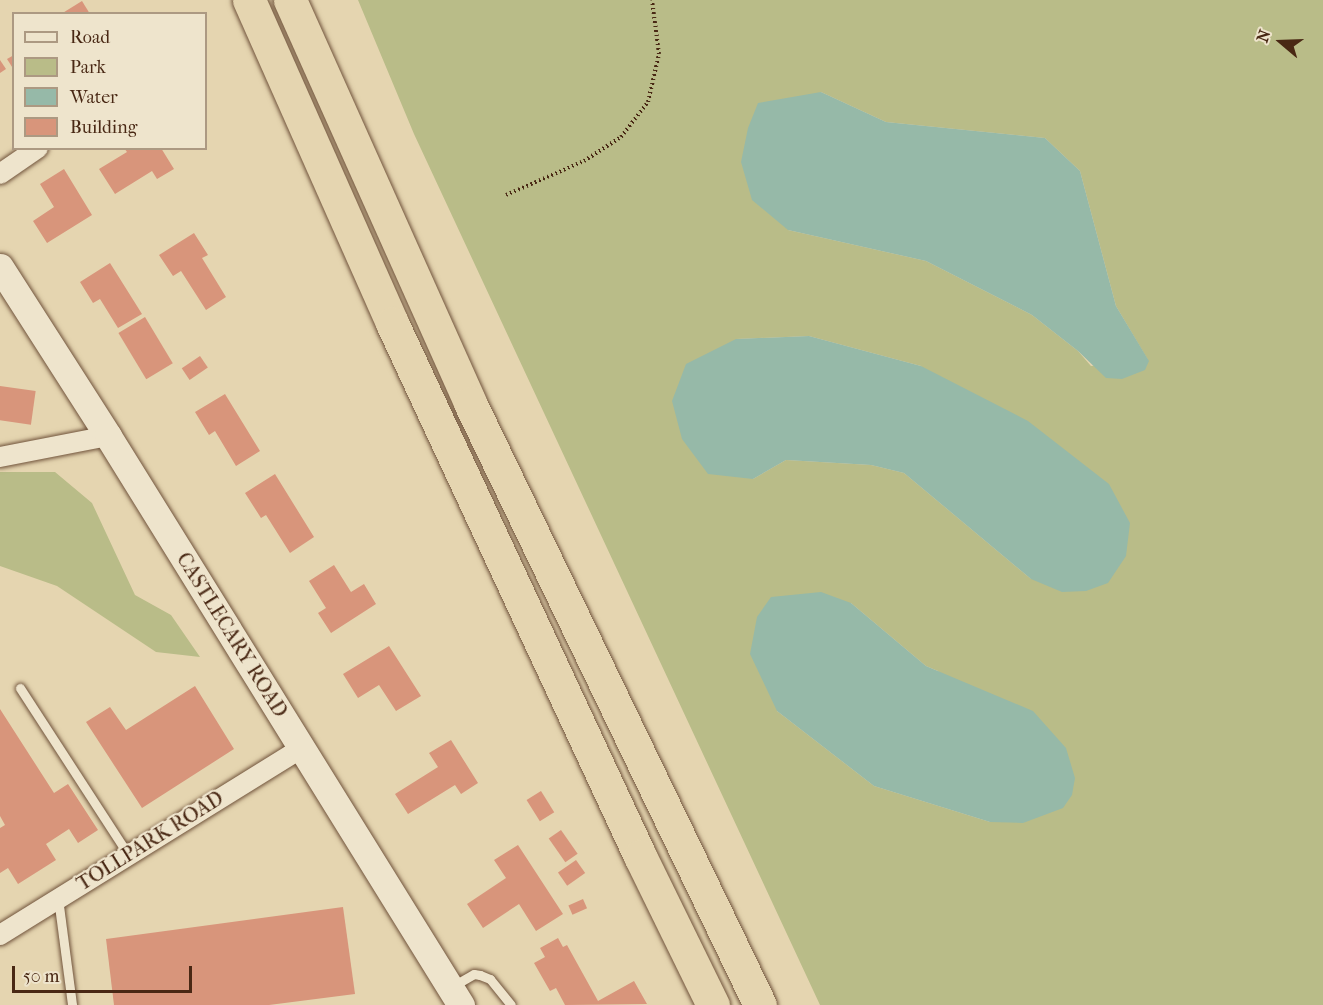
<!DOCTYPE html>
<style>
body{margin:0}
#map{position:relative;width:1323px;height:1005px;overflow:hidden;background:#e5d5b0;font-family:"IM FELL French Canon",serif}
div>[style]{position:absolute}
.green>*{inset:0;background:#b9bc88}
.water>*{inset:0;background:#96b9a8}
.building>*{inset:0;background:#d8957b;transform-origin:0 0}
.path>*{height:4px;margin-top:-2px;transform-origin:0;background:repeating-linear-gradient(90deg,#492814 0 1.5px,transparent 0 4.5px)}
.roads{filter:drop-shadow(0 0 2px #70533b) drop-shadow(0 0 2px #70533b)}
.service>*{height:9px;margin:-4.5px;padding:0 4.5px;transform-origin:4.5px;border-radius:4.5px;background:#eee4cc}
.minor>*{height:20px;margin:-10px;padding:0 10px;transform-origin:10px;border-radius:10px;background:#eee4cc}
.secondary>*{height:27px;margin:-13.5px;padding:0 13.5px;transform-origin:13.5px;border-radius:13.5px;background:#eee4cc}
.motorway>*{height:33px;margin:-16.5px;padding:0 16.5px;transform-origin:16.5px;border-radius:16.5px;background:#e5d5b0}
span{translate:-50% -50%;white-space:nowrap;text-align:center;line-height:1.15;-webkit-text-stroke:4.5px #eee4cc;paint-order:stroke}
.street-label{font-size:20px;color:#492814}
.legend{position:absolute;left:12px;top:12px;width:195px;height:138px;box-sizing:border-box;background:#eee4cc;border:2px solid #ac9982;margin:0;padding:8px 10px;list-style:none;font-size:18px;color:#492814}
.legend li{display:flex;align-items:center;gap:12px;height:30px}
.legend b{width:30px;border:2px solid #ac9982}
.north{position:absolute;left:1251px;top:12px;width:60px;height:60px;-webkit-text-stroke:4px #eee4cc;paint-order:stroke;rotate:289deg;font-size:16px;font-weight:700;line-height:24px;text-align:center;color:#492814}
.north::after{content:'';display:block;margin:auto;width:21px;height:27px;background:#492814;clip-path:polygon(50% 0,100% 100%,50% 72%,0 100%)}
.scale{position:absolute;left:12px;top:966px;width:180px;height:27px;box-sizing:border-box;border:3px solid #492814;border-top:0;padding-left:8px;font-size:18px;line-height:21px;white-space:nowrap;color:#492814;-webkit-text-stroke:4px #eee4cc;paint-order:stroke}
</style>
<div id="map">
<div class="green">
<i style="clip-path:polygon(evenodd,358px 0,1323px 0,1323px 1005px,820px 1005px,414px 134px,358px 0,821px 92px,886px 122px,1045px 138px,1080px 171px,1116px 306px,1148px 360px,1091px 366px,1078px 351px,1032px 315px,926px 261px,788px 230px,821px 92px,358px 0,809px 336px,921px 366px,1031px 579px,904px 473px,871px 465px,786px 460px,753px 479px,736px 339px,809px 336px,358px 0,851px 603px,926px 666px,938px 671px,990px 822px,874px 786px,777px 711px,851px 603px)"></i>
<i style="clip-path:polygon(0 472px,55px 472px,92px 503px,135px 595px,171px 615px,200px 657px,156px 652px,57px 586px,0 566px)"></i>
</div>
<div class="water">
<i style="clip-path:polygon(821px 92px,886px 122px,1045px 138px,1080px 171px,1116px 306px,1149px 361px,1145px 370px,1122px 379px,1106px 378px,1078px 351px,1032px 315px,926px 261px,788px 230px,752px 200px,741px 162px,748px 128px,758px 103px)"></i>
<i style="clip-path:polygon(809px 336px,921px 366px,1028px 421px,1109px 484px,1130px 523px,1126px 556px,1108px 583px,1086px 591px,1062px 592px,1031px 579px,904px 473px,871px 465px,786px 460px,753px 479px,708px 474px,682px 439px,672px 401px,686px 364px,736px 339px)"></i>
<i style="clip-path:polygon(821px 592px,851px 603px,926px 666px,1033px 711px,1066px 748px,1075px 778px,1072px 795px,1063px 808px,1023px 823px,990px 822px,874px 786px,777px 711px,750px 654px,757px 617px,771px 597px)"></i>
</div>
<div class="building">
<i style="clip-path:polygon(82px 1px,90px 14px,61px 14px)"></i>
<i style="clip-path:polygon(14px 55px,14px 70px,7px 59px)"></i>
<i style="clip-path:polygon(0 60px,6px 69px,0 73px)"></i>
<i style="clip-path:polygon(124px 148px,161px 148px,174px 169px,157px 179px,152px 171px,115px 194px,99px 169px,127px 152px)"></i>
<i style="clip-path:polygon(64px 169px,92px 215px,47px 243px,33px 221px,54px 207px,40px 184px)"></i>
<i style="clip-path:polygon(194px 233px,208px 255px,202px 258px,226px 297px,206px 310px,181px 271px,173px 276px,159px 255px)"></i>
<i style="clip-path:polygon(110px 263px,142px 314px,118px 328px,100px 299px,93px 303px,80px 282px)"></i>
<i style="left:145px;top:317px;width:54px;height:31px;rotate:59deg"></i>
<i style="left:200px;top:356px;width:14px;height:22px;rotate:56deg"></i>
<i style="left:0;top:386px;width:36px;height:34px;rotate:8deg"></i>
<i style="clip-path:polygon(225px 394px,260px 451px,236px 466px,215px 431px,209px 435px,195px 412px)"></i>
<i style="clip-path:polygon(275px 474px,314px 537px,290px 553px,266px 515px,261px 518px,245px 493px)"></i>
<i style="clip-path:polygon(334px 565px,351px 592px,364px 584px,376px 604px,331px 633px,318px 613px,326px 608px,309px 581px)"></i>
<i style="clip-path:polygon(389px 646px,421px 696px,396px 711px,379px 685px,358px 698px,343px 674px)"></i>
<i style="clip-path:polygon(195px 686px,234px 749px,142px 808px,86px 722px,110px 707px,126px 730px)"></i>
<i style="clip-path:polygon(0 709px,54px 793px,68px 784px,98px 830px,78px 843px,69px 829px,46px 844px,56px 860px,18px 884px,8px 868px,0 873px,0 828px,5px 825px,0 816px)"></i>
<i style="clip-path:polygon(451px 740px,478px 783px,461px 794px,455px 785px,408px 814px,395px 794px,438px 767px,429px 753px)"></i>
<i style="left:541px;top:791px;width:25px;height:17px;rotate:58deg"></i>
<i style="left:561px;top:830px;width:29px;height:15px;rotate:55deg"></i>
<i style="clip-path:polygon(518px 845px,563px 914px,536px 931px,519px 904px,483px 928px,467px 904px,506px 878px,494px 860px)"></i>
<i style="left:576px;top:860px;width:16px;height:22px;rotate:55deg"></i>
<i style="left:583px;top:899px;width:10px;height:16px;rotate:66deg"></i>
<i style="clip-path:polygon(343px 907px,355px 994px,269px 1005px,114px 1005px,106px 939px)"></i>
<i style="clip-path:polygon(558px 938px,563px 947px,567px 945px,598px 1001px,634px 981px,647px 1004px,565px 1005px,556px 988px,550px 991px,534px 963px,545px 957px,540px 948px)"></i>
</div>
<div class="path">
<i style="left:506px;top:195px;width:85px;rotate:-23.6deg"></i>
<i style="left:584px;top:161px;width:44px;rotate:-33deg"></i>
<i style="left:621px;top:137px;width:44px;rotate:-52.4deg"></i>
<i style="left:648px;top:102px;width:49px;rotate:-77.1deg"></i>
<i style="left:659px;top:54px;width:54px;rotate:-97.4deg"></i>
</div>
<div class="roads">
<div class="service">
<i style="left:20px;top:688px;width:198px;rotate:57deg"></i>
<i style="left:58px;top:898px;width:108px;rotate:82.5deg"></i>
<i style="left:453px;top:986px;width:24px;rotate:-30deg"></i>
<i style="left:474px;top:974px;width:6px;rotate:9deg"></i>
<i style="left:480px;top:975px;width:11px;rotate:22deg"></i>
<i style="left:490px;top:979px;width:33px;rotate:51deg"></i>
</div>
<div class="minor">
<i style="left:0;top:174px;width:46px;rotate:-34.4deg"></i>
<i style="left:0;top:457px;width:110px;rotate:-11deg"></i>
<i style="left:0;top:935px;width:355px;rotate:-31.8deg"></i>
</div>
<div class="secondary">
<i style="left:0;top:267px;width:201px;rotate:57.4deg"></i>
<i style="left:108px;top:436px;width:670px;rotate:58.19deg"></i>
</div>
<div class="motorway">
<i style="left:249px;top:0;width:353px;rotate:66.1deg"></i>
<i style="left:392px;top:323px;width:588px;rotate:65.05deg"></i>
<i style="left:640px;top:856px;width:166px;rotate:63.9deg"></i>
<i style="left:290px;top:0;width:441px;rotate:65.9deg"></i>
<i style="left:470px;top:403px;width:668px;rotate:64.28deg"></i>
</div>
</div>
<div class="street-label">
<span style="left:232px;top:635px;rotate:58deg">CASTLECARY ROAD</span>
<span style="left:150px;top:841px;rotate:-32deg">TOLLPARK ROAD</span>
</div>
<ul class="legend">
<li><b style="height:8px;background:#eee4cc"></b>Road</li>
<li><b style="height:16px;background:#b9bc88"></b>Park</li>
<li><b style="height:16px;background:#96b9a8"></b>Water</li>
<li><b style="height:16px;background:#d8957b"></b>Building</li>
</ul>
<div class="north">N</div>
<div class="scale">50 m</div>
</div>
